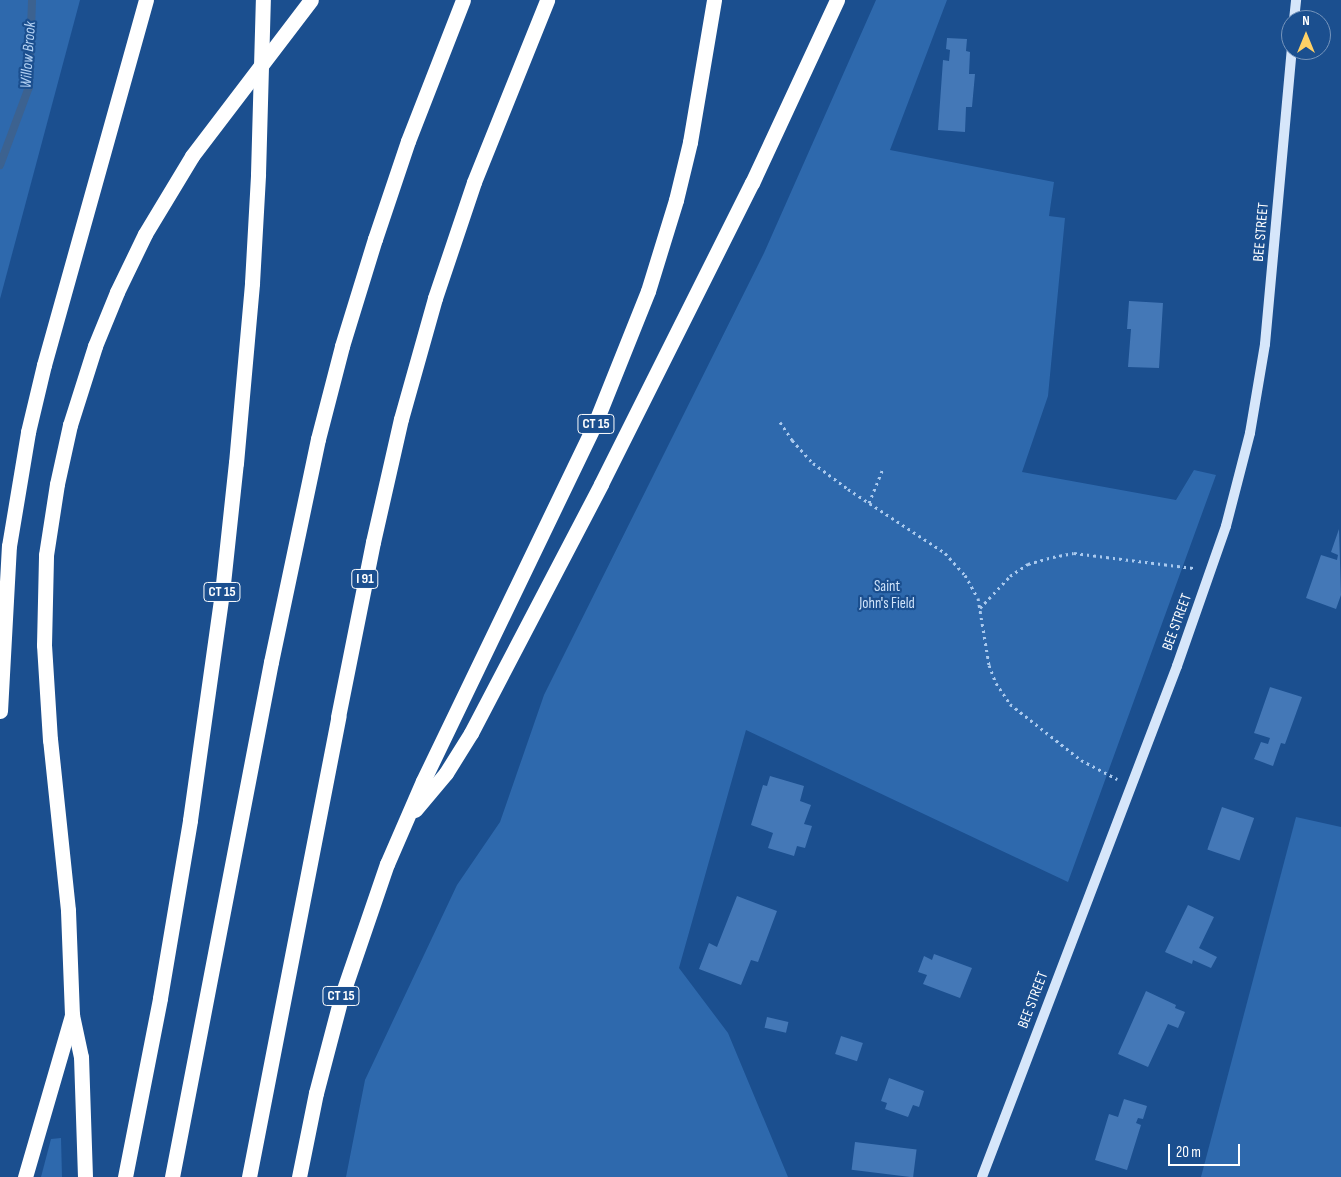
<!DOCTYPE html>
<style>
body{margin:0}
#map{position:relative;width:1341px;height:1177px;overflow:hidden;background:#1b4f8f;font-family:"Sofia Sans Condensed",sans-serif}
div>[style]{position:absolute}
.green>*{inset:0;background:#2e69ad}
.stream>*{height:8px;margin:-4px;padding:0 4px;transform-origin:4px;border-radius:4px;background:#3c6290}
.building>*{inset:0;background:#4478b7;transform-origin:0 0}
.path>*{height:3px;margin-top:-1.5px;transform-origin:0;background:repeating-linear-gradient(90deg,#a9c9ee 0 2.5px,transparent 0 6.5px)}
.secondary>*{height:10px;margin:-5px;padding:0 5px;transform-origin:5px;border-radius:5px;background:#d6e6fa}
.highway>*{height:15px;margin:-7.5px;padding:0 7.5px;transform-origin:7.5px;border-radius:7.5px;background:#fff}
span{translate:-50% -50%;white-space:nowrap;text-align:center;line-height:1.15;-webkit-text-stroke:4.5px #1b4f8f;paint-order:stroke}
.shield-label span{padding:1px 4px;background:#1b4f8f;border:1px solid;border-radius:4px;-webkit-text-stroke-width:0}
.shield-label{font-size:14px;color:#fff;font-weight:700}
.street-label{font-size:15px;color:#fff}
.park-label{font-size:15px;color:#cfe3fa}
.water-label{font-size:16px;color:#b5d3f5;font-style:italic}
.north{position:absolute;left:1281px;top:10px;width:50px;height:50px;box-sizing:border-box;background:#1b4f8f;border:1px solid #7695bc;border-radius:50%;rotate:0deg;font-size:14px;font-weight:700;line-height:20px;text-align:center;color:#fff}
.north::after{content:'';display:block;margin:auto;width:18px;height:22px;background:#ffd166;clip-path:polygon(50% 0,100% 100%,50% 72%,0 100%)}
.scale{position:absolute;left:1168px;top:1144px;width:72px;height:22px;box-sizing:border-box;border:2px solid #fff;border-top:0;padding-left:6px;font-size:15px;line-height:18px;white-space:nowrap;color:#fff;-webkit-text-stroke:4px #1b4f8f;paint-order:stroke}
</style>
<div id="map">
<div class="green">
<i style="clip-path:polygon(0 0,80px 0,0 299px)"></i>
<i style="clip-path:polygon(876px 0,947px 0,890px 150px,1054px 182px,1049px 216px,1065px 218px,1048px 396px,1022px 472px,1176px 500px,1194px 470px,1216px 475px,1068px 882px,746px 730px,679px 968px,728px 1033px,788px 1177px,346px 1177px,365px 1080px,457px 885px,500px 822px,544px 695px,764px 253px)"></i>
<i style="clip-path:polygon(1296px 817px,1341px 827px,1341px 1177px,1201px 1177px)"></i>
<i style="clip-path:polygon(61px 1138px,62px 1177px,41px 1177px,51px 1139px)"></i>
</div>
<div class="stream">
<i style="left:0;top:165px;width:83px;rotate:-69.6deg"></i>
<i style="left:29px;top:87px;width:87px;rotate:-88deg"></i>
</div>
<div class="building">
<i style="clip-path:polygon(947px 38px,967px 39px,966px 51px,970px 52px,969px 74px,975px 74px,972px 107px,966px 107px,965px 132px,938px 130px,943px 60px,949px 61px,950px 50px,946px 49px)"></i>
<i style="clip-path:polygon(1129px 301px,1163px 303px,1159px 368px,1128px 367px,1131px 329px,1127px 329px)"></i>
<i style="clip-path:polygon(1339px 529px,1341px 595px,1336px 609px,1306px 598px,1321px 555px,1337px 560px,1338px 555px,1331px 552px)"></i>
<i style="clip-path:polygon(1270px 687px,1302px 697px,1285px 744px,1281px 743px,1273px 766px,1254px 759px,1261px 742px,1268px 744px,1270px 738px,1254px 733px)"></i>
<i style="clip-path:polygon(770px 776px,804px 786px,800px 801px,811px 805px,804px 824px,812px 826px,805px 848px,797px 846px,794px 856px,768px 848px,773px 833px,751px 825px,763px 785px,767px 786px)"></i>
<i style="left:1222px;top:807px;width:34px;height:45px;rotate:19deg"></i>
<i style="clip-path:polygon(737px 896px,777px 911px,758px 962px,751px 960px,741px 985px,699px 969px,709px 943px,717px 947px)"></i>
<i style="clip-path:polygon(1188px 905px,1214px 917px,1199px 948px,1217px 957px,1211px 968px,1193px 960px,1192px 964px,1165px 952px)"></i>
<i style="clip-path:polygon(934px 954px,972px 968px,960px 998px,923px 984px,927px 975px,918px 972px,924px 956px,932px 960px)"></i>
<i style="clip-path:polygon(1146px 991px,1176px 1005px,1175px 1008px,1185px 1012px,1178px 1028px,1168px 1024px,1148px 1067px,1118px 1054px)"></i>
<i style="left:767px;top:1017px;width:22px;height:11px;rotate:13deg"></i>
<i style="left:841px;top:1036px;width:23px;height:19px;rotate:18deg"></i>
<i style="clip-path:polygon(889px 1078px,924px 1091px,919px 1107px,913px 1105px,908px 1117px,885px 1109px,887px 1103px,881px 1101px)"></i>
<i style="clip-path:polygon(1124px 1099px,1147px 1106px,1143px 1119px,1138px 1118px,1136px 1123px,1141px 1125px,1127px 1170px,1095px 1160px,1109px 1114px,1118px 1117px)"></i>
<i style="left:855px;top:1142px;width:62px;height:28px;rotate:7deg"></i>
</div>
<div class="path">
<i style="left:780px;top:422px;width:22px;rotate:56deg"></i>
<i style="left:792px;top:440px;width:31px;rotate:48deg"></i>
<i style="left:813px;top:463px;width:44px;rotate:36.6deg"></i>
<i style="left:848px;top:489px;width:116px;rotate:33.4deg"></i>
<i style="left:945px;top:553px;width:30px;rotate:48deg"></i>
<i style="left:965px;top:575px;width:26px;rotate:61deg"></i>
<i style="left:978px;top:598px;width:68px;rotate:80.7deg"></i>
<i style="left:989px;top:665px;width:19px;rotate:69deg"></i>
<i style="left:996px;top:683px;width:25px;rotate:56deg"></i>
<i style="left:1010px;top:704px;width:90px;rotate:38.3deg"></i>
<i style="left:1081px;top:760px;width:41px;rotate:27.8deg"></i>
<i style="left:869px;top:503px;width:37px;rotate:-68deg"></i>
<i style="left:980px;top:608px;width:44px;rotate:-46.8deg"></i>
<i style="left:1010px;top:576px;width:22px;rotate:-34deg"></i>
<i style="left:1028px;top:564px;width:26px;rotate:-16deg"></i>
<i style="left:1053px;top:557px;width:21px;rotate:-11deg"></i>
<i style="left:1074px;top:553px;width:120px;rotate:7.2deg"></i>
</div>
<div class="secondary">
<i style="left:1294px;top:20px;width:20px;rotate:-84deg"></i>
<i style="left:982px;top:1177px;width:547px;rotate:-69.11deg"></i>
<i style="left:1177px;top:666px;width:148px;rotate:-70.7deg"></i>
<i style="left:1226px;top:526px;width:96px;rotate:-75.5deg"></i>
<i style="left:1250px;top:433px;width:90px;rotate:-80.4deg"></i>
<i style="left:1265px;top:344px;width:295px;rotate:-84.8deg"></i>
</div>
<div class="highway">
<i style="left:0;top:711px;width:165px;rotate:-86.9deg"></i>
<i style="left:9px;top:546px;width:116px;rotate:-80.5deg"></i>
<i style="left:28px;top:432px;width:69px;rotate:-76.6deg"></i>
<i style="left:44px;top:365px;width:379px;rotate:-74.4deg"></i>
<i style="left:415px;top:810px;width:48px;rotate:-50deg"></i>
<i style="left:446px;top:773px;width:47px;rotate:-58deg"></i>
<i style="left:471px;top:733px;width:281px;rotate:-62.4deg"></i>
<i style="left:601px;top:484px;width:337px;rotate:-63.4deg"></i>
<i style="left:752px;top:183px;width:202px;rotate:-65.1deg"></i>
<i style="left:25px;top:1177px;width:169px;rotate:-73.8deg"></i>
<i style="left:85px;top:1177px;width:120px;rotate:-91.9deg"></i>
<i style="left:81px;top:1057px;width:43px;rotate:-102.1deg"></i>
<i style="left:72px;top:1015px;width:105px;rotate:-92.2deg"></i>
<i style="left:68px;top:910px;width:171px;rotate:-96deg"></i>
<i style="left:50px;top:740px;width:95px;rotate:-93.6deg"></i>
<i style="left:44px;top:645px;width:90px;rotate:-88.7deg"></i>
<i style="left:46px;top:555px;width:72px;rotate:-81.2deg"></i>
<i style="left:57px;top:484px;width:60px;rotate:-77.6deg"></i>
<i style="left:70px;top:425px;width:83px;rotate:-72.4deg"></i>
<i style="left:95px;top:346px;width:58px;rotate:-67.8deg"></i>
<i style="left:117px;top:292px;width:64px;rotate:-64.2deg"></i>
<i style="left:145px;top:234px;width:91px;rotate:-58.9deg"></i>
<i style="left:192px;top:156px;width:196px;rotate:-52.7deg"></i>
<i style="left:125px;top:1177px;width:182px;rotate:-78.9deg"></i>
<i style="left:160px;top:998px;width:181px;rotate:-80.4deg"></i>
<i style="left:190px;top:820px;width:229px;rotate:-82deg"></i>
<i style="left:222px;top:593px;width:131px;rotate:-83.9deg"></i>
<i style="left:236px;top:463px;width:181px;rotate:-84.9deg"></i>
<i style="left:252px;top:283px;width:109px;rotate:-86.8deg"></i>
<i style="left:258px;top:174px;width:174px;rotate:-88.4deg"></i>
<i style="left:172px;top:1177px;width:524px;rotate:-79.12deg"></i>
<i style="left:271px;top:662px;width:228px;rotate:-78.1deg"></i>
<i style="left:318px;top:439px;width:96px;rotate:-75.5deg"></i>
<i style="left:342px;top:346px;width:112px;rotate:-72.9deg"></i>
<i style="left:375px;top:239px;width:103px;rotate:-71.4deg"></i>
<i style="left:408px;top:141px;width:151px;rotate:-68.7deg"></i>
<i style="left:249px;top:1177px;width:469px;rotate:-79deg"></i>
<i style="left:338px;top:717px;width:178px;rotate:-78.7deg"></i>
<i style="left:373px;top:542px;width:126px;rotate:-77.2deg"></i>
<i style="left:401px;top:419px;width:126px;rotate:-74.3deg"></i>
<i style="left:435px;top:298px;width:122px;rotate:-71.4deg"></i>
<i style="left:474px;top:182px;width:196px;rotate:-68.1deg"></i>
<i style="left:299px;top:1177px;width:86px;rotate:-78.6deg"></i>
<i style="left:316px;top:1093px;width:98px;rotate:-75.3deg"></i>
<i style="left:341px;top:998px;width:142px;rotate:-71.1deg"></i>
<i style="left:387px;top:864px;width:90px;rotate:-66.6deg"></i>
<i style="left:423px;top:781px;width:394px;rotate:-64.3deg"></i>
<i style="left:594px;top:426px;width:145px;rotate:-68.2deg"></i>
<i style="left:648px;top:291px;width:95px;rotate:-72.9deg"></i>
<i style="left:676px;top:200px;width:60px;rotate:-76.4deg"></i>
<i style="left:690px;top:142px;width:144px;rotate:-80.4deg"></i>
</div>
<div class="shield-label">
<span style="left:596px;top:424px">CT 15</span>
<span style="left:365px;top:579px">I 91</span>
<span style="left:222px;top:592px">CT 15</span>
<span style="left:341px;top:996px">CT 15</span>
</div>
<div class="street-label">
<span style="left:1261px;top:232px;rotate:-85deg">BEE STREET</span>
<span style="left:1177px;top:622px;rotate:-70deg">BEE STREET</span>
<span style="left:1033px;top:1000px;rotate:-69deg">BEE STREET</span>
</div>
<div class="park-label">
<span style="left:887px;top:595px">Saint<br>John's Field</span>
</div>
<div class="water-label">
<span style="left:29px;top:55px;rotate:-86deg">Willow Brook</span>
</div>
<div class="north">N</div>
<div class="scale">20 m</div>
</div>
